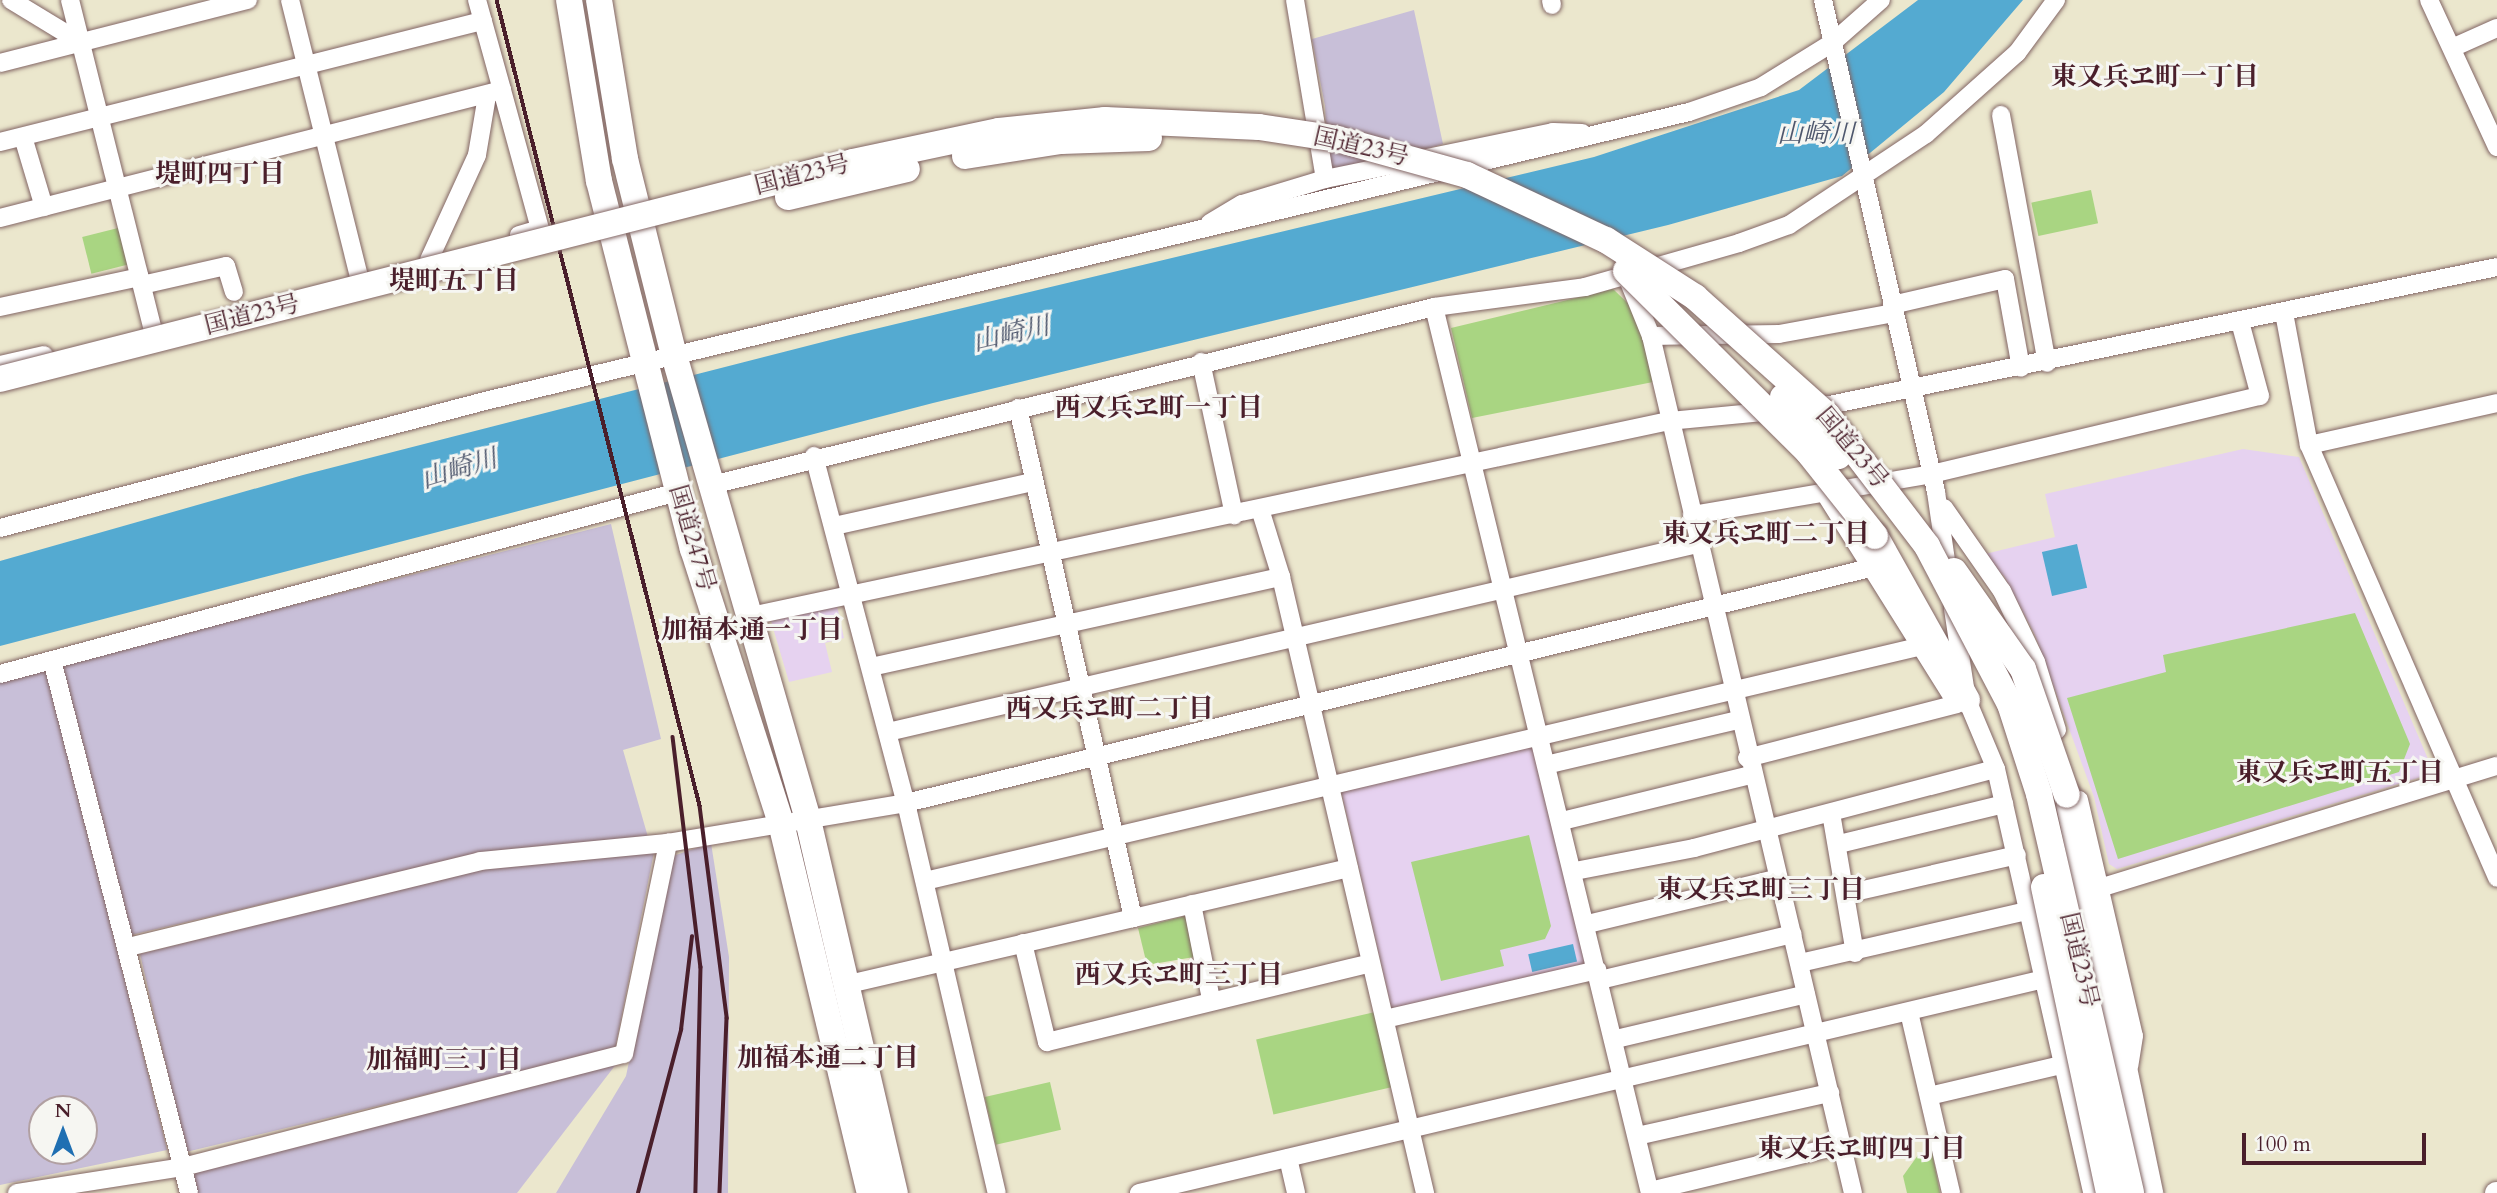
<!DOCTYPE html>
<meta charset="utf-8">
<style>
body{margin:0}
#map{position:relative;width:2497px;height:1193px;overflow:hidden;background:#ebe7cd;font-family:Cardo,"Noto Serif JP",serif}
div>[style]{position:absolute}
.built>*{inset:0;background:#e6d2f0;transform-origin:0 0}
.industrial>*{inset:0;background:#c8bfd8}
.green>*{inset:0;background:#a9d582;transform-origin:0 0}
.water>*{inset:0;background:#54aad1;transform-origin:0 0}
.roads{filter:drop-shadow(0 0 2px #826564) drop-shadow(0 0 2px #826564)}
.minor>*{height:18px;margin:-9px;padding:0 9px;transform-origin:9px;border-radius:9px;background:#fff}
.major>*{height:23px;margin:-11.5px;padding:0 11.5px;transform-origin:11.5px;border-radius:11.5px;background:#fff}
.highway>*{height:26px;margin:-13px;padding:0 13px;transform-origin:13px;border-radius:13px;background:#fff}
.rail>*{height:3.5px;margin:-1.75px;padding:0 1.75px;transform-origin:1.75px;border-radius:1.75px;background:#4a1f2b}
.bridges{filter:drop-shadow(0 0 2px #826564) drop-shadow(0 0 2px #826564)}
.highway-bridge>*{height:26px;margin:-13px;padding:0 13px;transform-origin:13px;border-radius:13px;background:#fff}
span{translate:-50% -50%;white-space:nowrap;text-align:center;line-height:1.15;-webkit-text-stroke:6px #f6f6f2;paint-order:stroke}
.street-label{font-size:24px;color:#4a1f2b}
.neighbourhood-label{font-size:26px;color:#4a1f2b;font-weight:700}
.water-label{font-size:26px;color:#4e576d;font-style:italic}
.north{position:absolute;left:28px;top:1095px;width:70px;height:70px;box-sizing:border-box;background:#f6f6f2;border:2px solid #b1a0a2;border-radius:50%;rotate:0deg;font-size:19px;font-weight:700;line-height:28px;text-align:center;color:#4a1f2b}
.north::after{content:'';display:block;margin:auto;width:24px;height:32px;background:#1f6fb2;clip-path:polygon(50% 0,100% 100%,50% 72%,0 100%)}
.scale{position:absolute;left:2242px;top:1133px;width:184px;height:32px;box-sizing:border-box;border:4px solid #4a1f2b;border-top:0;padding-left:9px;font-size:21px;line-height:24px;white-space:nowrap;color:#4a1f2b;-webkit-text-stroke:5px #f6f6f2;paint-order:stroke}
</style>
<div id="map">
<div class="built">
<i style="clip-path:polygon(2243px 449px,2299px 457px,2431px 766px,2428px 775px,2117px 869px,2109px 864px,2094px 797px,2035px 635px,2004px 576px,1981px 555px,2055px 537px,2045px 494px)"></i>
<i style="clip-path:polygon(837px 606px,844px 638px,825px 643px,832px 672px,789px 682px,771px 621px)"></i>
<i style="left:1535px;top:746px;width:226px;height:199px;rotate:77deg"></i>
</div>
<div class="industrial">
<i style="clip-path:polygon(1414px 10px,1443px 144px,1335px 175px,1328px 169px,1325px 106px,1312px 39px)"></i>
<i style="clip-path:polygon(611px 524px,661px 739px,623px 750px,648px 837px,476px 854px,131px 935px,62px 664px)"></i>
<i style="clip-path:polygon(evenodd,47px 667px,167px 1150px,0 1185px,0 679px,47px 667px,42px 1109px,84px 1109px,84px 1151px,42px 1151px,42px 1109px)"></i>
<i style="clip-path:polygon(711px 843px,729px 957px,728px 1193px,556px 1193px,626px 1076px,673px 856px)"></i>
<i style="clip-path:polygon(654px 852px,615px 1049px,186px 1152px,140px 954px,480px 869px)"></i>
<i style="clip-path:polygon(617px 1063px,517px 1193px,197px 1193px,193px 1169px)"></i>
</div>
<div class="green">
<i style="left:2091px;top:190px;width:34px;height:61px;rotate:78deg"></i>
<i style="left:122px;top:227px;width:38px;height:41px;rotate:76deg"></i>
<i style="clip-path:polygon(1613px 289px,1637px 312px,1658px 381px,1472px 418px,1451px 328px)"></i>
<i style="clip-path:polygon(2355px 613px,2410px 744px,2399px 772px,2118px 859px,2067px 698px,2166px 672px,2163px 655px)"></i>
<i style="clip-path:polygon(1529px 835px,1551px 926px,1545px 939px,1500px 950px,1504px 966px,1441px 981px,1411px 862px)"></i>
<i style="clip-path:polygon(1193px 914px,1200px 956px,1147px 965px,1138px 928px)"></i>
<i style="left:1375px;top:1012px;width:77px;height:122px;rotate:77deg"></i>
<i style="left:1050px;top:1082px;width:49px;height:67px;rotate:77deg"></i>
<i style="clip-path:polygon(1932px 1152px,1940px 1193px,1907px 1193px,1903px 1176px,1918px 1155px)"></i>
</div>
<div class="water">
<i style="clip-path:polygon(1918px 0,2023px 0,1944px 92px,1842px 176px,1668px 225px,933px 403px,0 646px,0 561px,303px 475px,850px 335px,1594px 157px,1799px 90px)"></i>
<i style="left:2077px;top:544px;width:45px;height:36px;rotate:77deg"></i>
<i style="left:1573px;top:944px;width:18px;height:46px;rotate:77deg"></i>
</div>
<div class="roads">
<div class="minor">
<i style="left:11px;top:0;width:81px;rotate:31.3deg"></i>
<i style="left:70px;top:0;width:340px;rotate:75.9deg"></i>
<i style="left:290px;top:0;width:285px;rotate:76deg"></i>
<i style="left:1295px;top:0;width:181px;rotate:80.5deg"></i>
<i style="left:1551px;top:0;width:5px;rotate:79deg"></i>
<i style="left:1823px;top:0;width:505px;rotate:77.06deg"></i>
<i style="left:1936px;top:492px;width:83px;rotate:81.7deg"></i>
<i style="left:2429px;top:0;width:162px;rotate:65.2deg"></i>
<i style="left:2452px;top:48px;width:49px;rotate:-24deg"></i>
<i style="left:0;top:63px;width:256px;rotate:-14.3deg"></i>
<i style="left:502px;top:90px;width:144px;rotate:74.7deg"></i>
<i style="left:540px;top:229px;width:22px;rotate:164deg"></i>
<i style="left:2001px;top:115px;width:252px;rotate:79.5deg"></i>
<i style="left:23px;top:137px;width:73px;rotate:73.3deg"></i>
<i style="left:0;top:142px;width:498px;rotate:-14.1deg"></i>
<i style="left:0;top:218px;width:518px;rotate:-14.3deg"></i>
<i style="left:502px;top:90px;width:93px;rotate:-105.5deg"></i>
<i style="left:1210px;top:223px;width:37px;rotate:-31deg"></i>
<i style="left:1242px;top:204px;width:87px;rotate:-16.8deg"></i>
<i style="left:1325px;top:179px;width:233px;rotate:-11.6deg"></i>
<i style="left:1553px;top:132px;width:29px;rotate:2deg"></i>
<i style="left:429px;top:260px;width:115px;rotate:-65.4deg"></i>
<i style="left:477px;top:155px;width:60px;rotate:-80.4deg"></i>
<i style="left:1627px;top:277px;width:64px;rotate:67.9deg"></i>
<i style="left:1651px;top:336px;width:880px;rotate:76.74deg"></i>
<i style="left:142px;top:285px;width:86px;rotate:-12.7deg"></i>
<i style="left:226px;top:266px;width:27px;rotate:73deg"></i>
<i style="left:1892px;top:305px;width:116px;rotate:-13deg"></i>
<i style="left:2005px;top:279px;width:90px;rotate:79.8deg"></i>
<i style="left:0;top:307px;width:143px;rotate:-12.1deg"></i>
<i style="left:1434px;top:307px;width:912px;rotate:76.3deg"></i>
<i style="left:2284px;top:313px;width:134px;rotate:79.3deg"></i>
<i style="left:2309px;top:445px;width:472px;rotate:66.5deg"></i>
<i style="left:1651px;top:336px;width:128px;rotate:-0.9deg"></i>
<i style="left:1779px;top:334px;width:116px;rotate:-10.4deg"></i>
<i style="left:1201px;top:362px;width:157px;rotate:77.8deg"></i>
<i style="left:0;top:365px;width:45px;rotate:-12.8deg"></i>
<i style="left:1018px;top:408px;width:523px;rotate:77.29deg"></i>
<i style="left:1815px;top:408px;width:696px;rotate:-11.68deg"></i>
<i style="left:2309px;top:445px;width:193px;rotate:-12.6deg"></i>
<i style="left:814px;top:456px;width:359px;rotate:75.2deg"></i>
<i style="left:906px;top:803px;width:400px;rotate:76.9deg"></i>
<i style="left:708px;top:486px;width:748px;rotate:-13.85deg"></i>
<i style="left:1434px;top:307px;width:152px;rotate:-7.5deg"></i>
<i style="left:1585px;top:287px;width:160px;rotate:-15.9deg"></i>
<i style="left:1739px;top:243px;width:53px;rotate:-19.8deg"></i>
<i style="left:1789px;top:225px;width:164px;rotate:-33.6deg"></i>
<i style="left:1926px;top:134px;width:122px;rotate:-41.7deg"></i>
<i style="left:2017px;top:53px;width:66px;rotate:-53.7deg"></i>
<i style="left:1824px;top:492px;width:244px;rotate:57.9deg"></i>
<i style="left:1944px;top:508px;width:101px;rotate:55.1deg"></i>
<i style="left:2002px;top:591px;width:79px;rotate:64.4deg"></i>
<i style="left:2036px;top:662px;width:71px;rotate:72.8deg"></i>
<i style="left:1260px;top:509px;width:71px;rotate:72.8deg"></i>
<i style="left:1281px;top:577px;width:633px;rotate:76.84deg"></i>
<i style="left:1692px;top:515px;width:243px;rotate:-9.7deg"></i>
<i style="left:1932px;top:474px;width:337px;rotate:-13.4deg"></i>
<i style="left:2260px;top:396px;width:77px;rotate:-105.1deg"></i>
<i style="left:834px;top:526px;width:204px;rotate:-12.5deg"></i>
<i style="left:0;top:528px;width:501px;rotate:-14.67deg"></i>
<i style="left:485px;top:401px;width:1238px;rotate:-13.5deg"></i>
<i style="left:1689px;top:112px;width:76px;rotate:-19.1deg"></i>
<i style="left:1761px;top:87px;width:84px;rotate:-31.8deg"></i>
<i style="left:1832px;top:43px;width:65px;rotate:-41.3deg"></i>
<i style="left:1953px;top:609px;width:92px;rotate:81.3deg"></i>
<i style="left:1967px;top:700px;width:75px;rotate:67.2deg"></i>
<i style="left:1996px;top:769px;width:435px;rotate:77.2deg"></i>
<i style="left:746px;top:617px;width:944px;rotate:-11.99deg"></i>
<i style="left:1669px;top:421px;width:104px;rotate:-5.5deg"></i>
<i style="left:52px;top:660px;width:550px;rotate:75.58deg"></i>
<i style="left:871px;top:667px;width:420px;rotate:-12.4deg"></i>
<i style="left:0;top:674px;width:702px;rotate:-15.03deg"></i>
<i style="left:888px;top:732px;width:832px;rotate:-13.07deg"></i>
<i style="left:1747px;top:758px;width:217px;rotate:-14.4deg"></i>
<i style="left:1550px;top:764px;width:193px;rotate:-13.2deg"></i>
<i style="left:2079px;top:800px;width:242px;rotate:76.9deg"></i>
<i style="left:2134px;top:1036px;width:30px;rotate:99deg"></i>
<i style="left:1831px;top:813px;width:142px;rotate:80.3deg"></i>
<i style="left:1562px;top:821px;width:194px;rotate:-13.7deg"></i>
<i style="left:1839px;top:844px;width:170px;rotate:-13.6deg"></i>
<i style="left:1575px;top:871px;width:121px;rotate:-10.9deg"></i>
<i style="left:1694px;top:848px;width:312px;rotate:-14.7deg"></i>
<i style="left:925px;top:881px;width:1020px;rotate:-13.26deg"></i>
<i style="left:2103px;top:887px;width:412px;rotate:-17.1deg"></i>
<i style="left:1850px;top:893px;width:171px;rotate:-12.8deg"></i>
<i style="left:1192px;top:904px;width:97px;rotate:78.7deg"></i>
<i style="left:1588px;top:924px;width:192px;rotate:-13.5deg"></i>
<i style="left:1023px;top:943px;width:102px;rotate:76.4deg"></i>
<i style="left:1047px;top:1042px;width:333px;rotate:-13.7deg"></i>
<i style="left:128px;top:947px;width:362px;rotate:-13.7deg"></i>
<i style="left:480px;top:861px;width:189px;rotate:-5.5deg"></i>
<i style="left:1800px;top:963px;width:237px;rotate:-12.9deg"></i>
<i style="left:1600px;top:980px;width:198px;rotate:-13.4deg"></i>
<i style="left:849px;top:984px;width:513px;rotate:-13.06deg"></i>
<i style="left:1909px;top:1012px;width:186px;rotate:76.9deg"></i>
<i style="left:1385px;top:1019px;width:218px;rotate:-13deg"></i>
<i style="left:1616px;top:1039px;width:195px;rotate:-13.3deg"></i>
<i style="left:1929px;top:1096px;width:140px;rotate:-13.2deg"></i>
<i style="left:1637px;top:1136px;width:198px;rotate:-12.6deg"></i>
<i style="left:1288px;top:1158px;width:36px;rotate:77deg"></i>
<i style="left:1650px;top:1191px;width:197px;rotate:-13.5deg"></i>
<i style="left:17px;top:1193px;width:168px;rotate:-8.9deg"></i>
<i style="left:183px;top:1167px;width:455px;rotate:-14.4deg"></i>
<i style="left:624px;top:1054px;width:216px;rotate:-78.2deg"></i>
<i style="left:668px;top:843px;width:241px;rotate:-9.5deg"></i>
<i style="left:906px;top:803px;width:996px;rotate:-13.7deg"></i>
<i style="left:1139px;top:1193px;width:930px;rotate:-13.3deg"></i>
</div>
<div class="major">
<i style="left:2496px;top:1193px;width:1px"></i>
</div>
<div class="highway">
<i style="left:569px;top:0;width:183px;rotate:80.6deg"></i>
<i style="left:599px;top:181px;width:380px;rotate:75.7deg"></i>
<i style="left:693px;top:549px;width:288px;rotate:72.2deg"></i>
<i style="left:781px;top:823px;width:381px;rotate:76.5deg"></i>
<i style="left:599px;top:0;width:161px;rotate:80.7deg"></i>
<i style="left:625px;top:159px;width:202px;rotate:76deg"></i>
<i style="left:674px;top:355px;width:484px;rotate:73.9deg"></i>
<i style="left:808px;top:820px;width:383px;rotate:76.9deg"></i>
<i style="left:1875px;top:536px;width:188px;rotate:60.7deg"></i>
<i style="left:2067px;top:795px;width:407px;rotate:78.2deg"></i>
</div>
</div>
<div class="rail">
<i style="left:497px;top:0;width:831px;rotate:75.86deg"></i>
<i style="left:700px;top:806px;width:214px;rotate:82.7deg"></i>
<i style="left:727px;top:1018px;width:175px;rotate:92.3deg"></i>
<i style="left:673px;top:737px;width:232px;rotate:83.1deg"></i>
<i style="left:701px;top:967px;width:226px;rotate:91.3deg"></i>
<i style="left:638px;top:1193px;width:169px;rotate:-75.2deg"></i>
<i style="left:681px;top:1030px;width:94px;rotate:-83.3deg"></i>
</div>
<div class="bridges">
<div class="highway-bridge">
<i style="left:965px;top:156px;width:97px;rotate:-8.9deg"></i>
<i style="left:1061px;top:141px;width:88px;rotate:-2deg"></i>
<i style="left:788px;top:197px;width:122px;rotate:-13.2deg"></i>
<i style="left:1626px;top:271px;width:258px;rotate:44.8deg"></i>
<i style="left:1809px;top:453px;width:106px;rotate:51.5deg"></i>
<i style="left:0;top:379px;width:880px;rotate:-14.27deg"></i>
<i style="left:853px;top:162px;width:149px;rotate:-12deg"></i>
<i style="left:999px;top:131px;width:107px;rotate:-5.9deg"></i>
<i style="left:1105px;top:120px;width:154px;rotate:2.6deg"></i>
<i style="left:1259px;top:127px;width:79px;rotate:8.7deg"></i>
<i style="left:1337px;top:139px;width:135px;rotate:15.5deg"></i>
<i style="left:1467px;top:175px;width:153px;rotate:25.1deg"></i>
<i style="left:1606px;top:240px;width:106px;rotate:32.6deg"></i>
<i style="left:1695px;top:297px;width:177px;rotate:41.8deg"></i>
<i style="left:1827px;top:415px;width:165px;rotate:52.6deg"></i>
<i style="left:1927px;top:546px;width:178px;rotate:62.3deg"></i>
<i style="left:2010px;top:704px;width:95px;rotate:72.1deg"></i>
<i style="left:2039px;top:794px;width:409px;rotate:77deg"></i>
<i style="left:1783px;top:397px;width:81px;rotate:47deg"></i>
<i style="left:1954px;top:571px;width:120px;rotate:54.9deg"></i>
<i style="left:2023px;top:669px;width:133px;rotate:70.8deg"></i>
<i style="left:2044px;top:887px;width:313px;rotate:78deg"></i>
</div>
</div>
<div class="street-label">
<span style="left:1361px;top:147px;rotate:13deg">国道23号</span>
<span style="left:802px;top:175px;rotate:-14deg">国道23号</span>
<span style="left:252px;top:315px;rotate:-14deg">国道23号</span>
<span style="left:1852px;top:448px;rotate:50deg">国道23号</span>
<span style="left:692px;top:538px;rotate:74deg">国道247号</span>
<span style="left:2079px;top:960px;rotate:77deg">国道23号</span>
</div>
<div class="neighbourhood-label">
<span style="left:2155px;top:77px">東又兵ヱ町一丁目</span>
<span style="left:220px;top:174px">堤町四丁目</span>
<span style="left:454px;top:281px">堤町五丁目</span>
<span style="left:1159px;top:408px">西又兵ヱ町一丁目</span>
<span style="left:1766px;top:534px">東又兵ヱ町二丁目</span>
<span style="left:752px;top:630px">加福本通一丁目</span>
<span style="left:1110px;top:709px">西又兵ヱ町二丁目</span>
<span style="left:2340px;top:773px">東又兵ヱ町五丁目</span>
<span style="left:1761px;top:890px">東又兵ヱ町三丁目</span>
<span style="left:1179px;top:975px">西又兵ヱ町三丁目</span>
<span style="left:828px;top:1058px">加福本通二丁目</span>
<span style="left:444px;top:1060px">加福町三丁目</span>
<span style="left:1862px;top:1149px">東又兵ヱ町四丁目</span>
</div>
<div class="water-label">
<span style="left:1816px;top:134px">山崎川</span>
<span style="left:1011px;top:334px;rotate:-13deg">山崎川</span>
<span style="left:459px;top:469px;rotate:-17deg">山崎川</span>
</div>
<div class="north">N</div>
<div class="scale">100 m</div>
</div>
